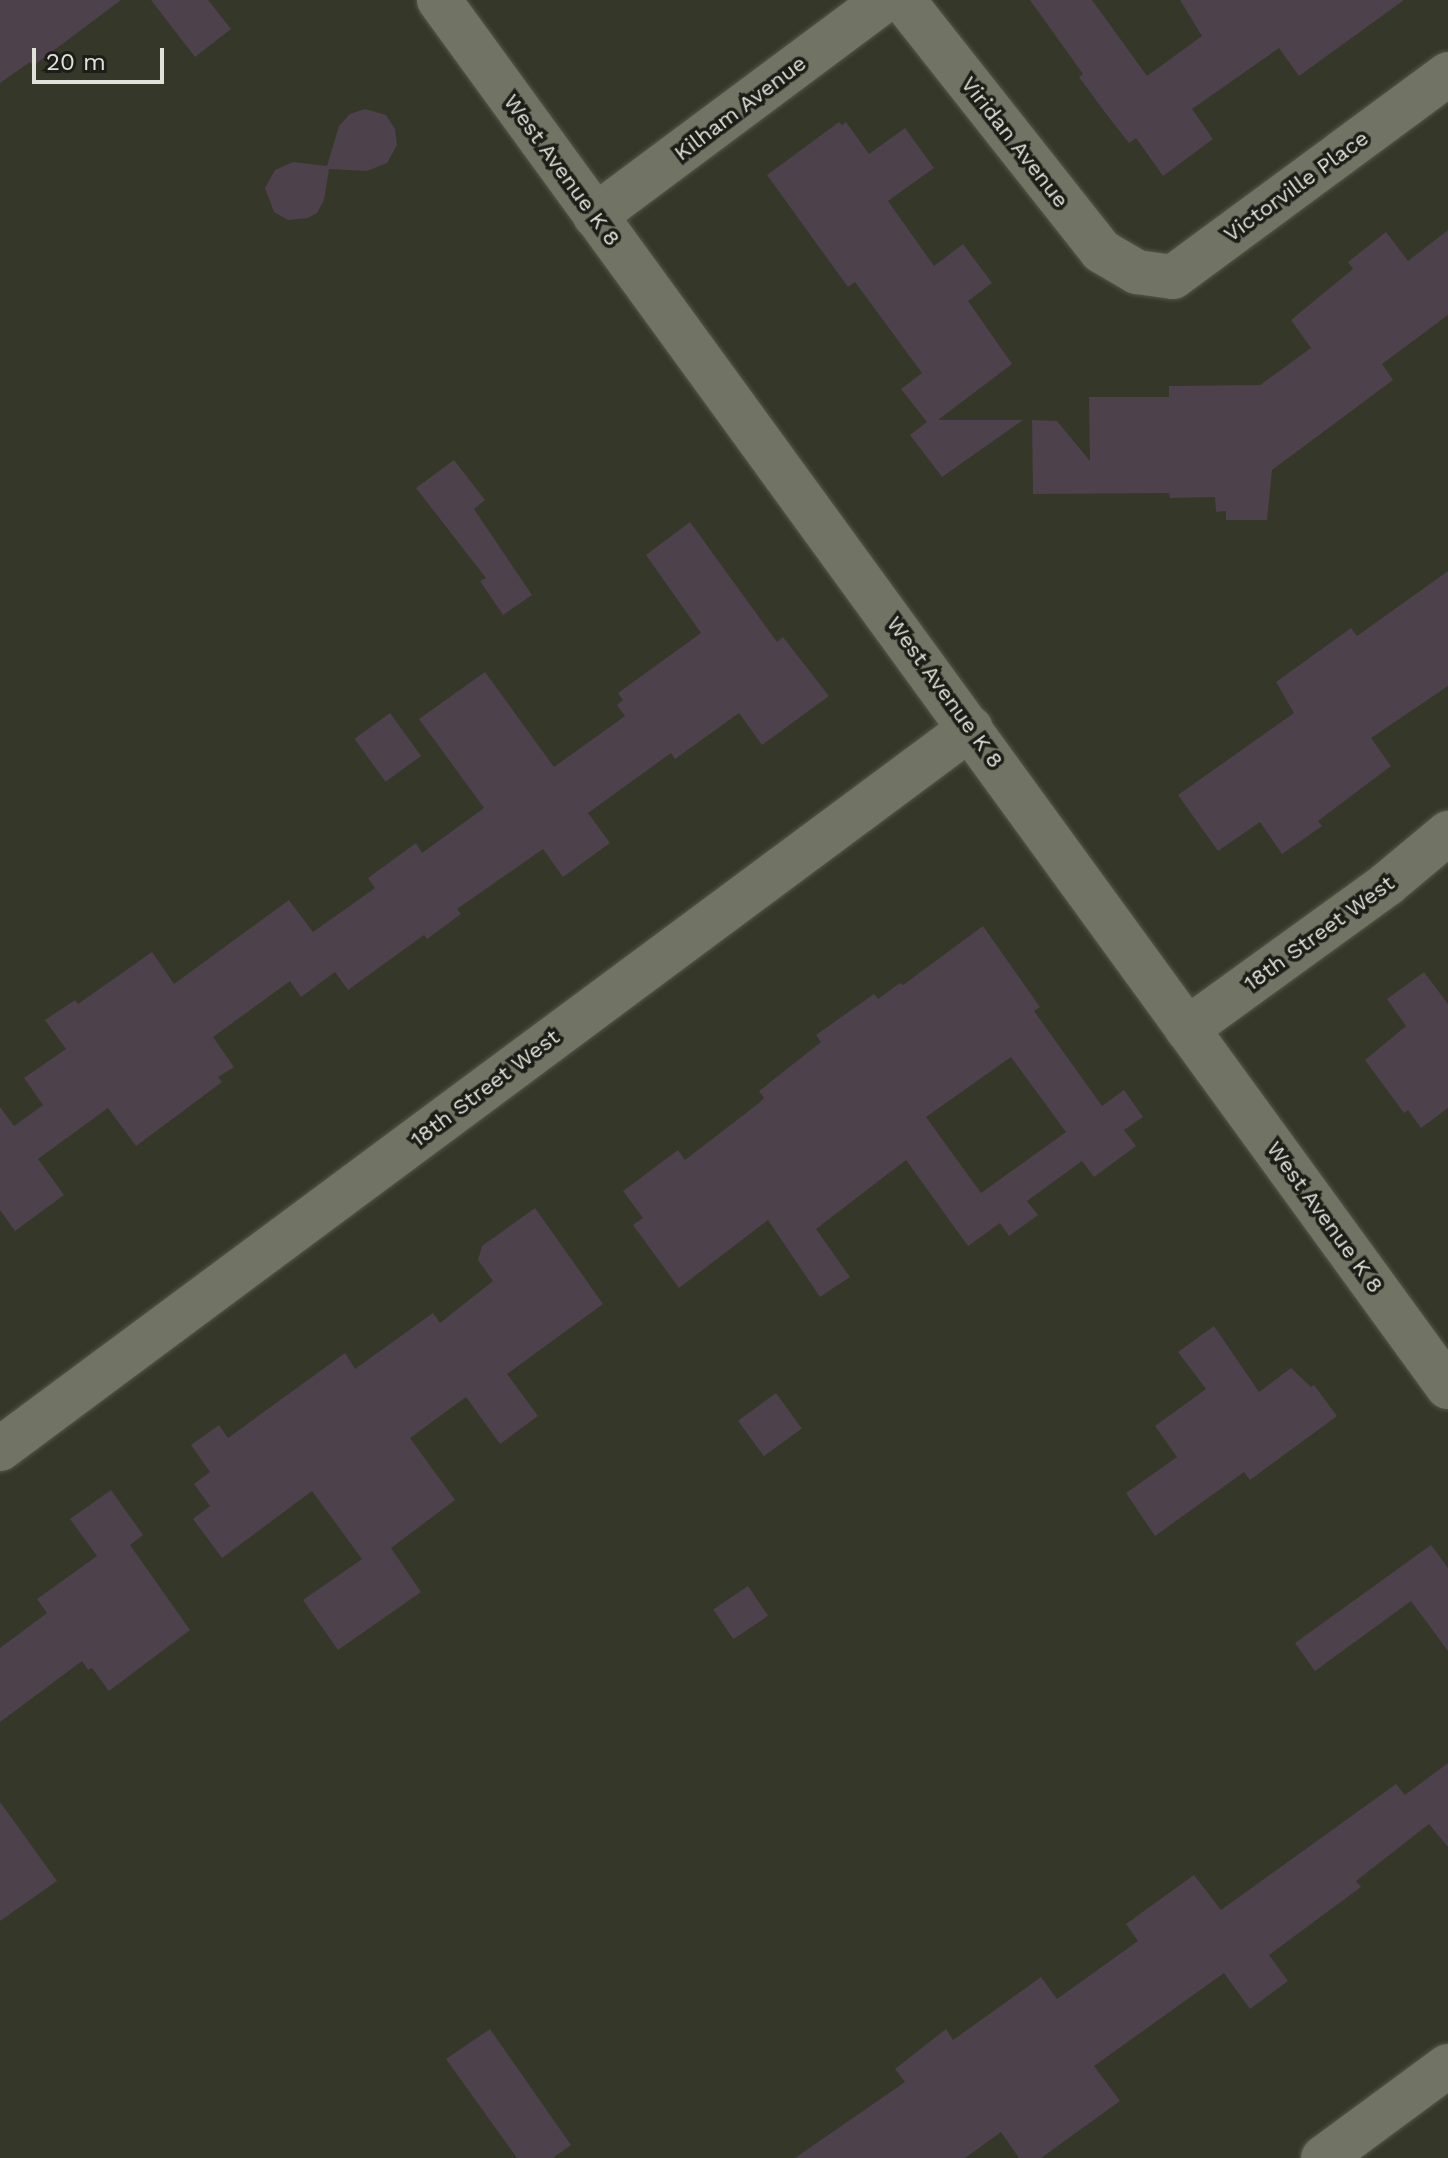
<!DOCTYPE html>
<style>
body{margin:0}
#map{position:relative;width:1448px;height:2158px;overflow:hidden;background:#353729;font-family:"Work Sans",sans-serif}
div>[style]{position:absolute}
.building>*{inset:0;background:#4d414b;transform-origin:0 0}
.roads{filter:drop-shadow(0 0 2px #545549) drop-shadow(0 0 2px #545549)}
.street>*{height:44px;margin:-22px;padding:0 22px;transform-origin:22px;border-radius:22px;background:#717364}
.secondary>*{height:44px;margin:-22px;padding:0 22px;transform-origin:22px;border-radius:22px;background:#717364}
span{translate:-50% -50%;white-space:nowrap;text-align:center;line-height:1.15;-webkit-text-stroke:7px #1d1d17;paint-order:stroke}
.street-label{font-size:22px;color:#e0e2d9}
.scale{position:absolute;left:32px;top:48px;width:132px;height:36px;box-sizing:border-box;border:4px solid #e0e2d9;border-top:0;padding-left:10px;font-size:24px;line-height:28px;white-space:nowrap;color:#e0e2d9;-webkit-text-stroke:6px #1d1d17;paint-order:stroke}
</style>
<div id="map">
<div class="building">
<i style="clip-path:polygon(0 0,121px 0,33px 66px,30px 62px,0 83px)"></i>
<i style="clip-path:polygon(151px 0,208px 0,231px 29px,195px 57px)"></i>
<i style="clip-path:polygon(1030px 0,1092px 0,1147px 76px,1202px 36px,1180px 0,1404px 0,1299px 76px,1279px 48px,1192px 109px,1213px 139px,1163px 176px,1136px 138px,1129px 143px,1107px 115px,1079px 77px,1083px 74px)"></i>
<i style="clip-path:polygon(365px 109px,386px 115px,395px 129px,397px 145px,387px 163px,367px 171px,329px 169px,324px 200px,317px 213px,308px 218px,288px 220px,274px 212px,265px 188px,275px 170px,293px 162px,327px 166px,339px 126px,350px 114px)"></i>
<i style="clip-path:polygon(839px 122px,842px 125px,846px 122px,869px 154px,905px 128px,934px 168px,888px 201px,934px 266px,963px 244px,992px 283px,968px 301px,1012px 364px,938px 420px,1023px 420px,942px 477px,910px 435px,927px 422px,901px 389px,922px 373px,855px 282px,848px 287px,767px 175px)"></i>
<i style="clip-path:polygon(1448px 230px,1448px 315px,1382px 364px,1393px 380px,1272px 470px,1267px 520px,1226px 520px,1226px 511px,1216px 512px,1215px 497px,1170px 498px,1169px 493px,1033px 494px,1032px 420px,1057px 421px,1090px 461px,1089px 397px,1169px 397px,1169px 386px,1260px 385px,1311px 348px,1291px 320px,1353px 269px,1348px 262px,1386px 232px,1408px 261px)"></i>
<i style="clip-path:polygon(454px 460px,485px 500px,474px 509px,532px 595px,503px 615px,480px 581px,486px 578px,416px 488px)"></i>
<i style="clip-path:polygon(690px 522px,777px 642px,783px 637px,829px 696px,762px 745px,739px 713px,675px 759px,671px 753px,588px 813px,610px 843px,563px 877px,543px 849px,457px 909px,461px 914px,427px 939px,424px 935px,348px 990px,335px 972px,301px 997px,290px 981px,213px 1037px,234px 1067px,218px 1077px,222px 1082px,136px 1146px,108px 1108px,38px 1159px,64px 1195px,15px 1231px,0 1210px,0 1107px,14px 1126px,43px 1105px,24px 1078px,66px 1049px,45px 1020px,75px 1000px,78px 1004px,152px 952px,174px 984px,289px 900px,313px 932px,375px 888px,368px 878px,416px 843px,422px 853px,484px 808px,419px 719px,485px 672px,554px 767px,625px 716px,617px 705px,623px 700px,618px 693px,701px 633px,646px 555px)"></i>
<i style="clip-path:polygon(1448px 571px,1448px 686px,1371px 738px,1391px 766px,1318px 821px,1322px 826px,1282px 854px,1260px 822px,1218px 851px,1178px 795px,1294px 713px,1276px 682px,1351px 628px,1357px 636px)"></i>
<i style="left:390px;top:713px;width:53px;height:44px;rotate:54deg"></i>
<i style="clip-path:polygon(evenodd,983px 926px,1040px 1007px,1034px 1011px,1102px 1106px,1124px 1090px,1143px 1117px,1124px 1130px,1136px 1146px,1094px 1177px,1082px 1161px,1027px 1201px,1038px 1215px,1009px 1236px,1000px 1223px,968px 1246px,906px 1160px,816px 1229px,850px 1277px,820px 1297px,768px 1220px,679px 1288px,633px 1225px,643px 1218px,623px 1191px,678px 1150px,685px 1160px,759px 1103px,764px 1098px,759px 1091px,821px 1042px,816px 1035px,874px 994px,878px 999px,900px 983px,903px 985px,983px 926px,1011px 1057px,1066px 1132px,981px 1193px,926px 1117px,1011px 1057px)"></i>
<i style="clip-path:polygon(1424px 972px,1448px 1004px,1448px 1108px,1421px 1128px,1408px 1110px,1404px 1113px,1365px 1060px,1406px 1026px,1387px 999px)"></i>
<i style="clip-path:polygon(535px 1208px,603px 1304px,507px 1374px,538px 1416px,500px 1444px,466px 1397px,410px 1438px,455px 1500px,391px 1548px,421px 1592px,338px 1650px,303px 1600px,362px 1559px,312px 1491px,222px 1558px,193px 1519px,210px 1506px,194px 1484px,210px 1472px,191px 1445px,219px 1425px,228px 1438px,345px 1353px,355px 1369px,433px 1313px,440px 1323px,493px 1281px,478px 1260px,482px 1246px)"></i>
<i style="clip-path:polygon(1214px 1326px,1259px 1392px,1291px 1368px,1311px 1387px,1314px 1385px,1337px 1416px,1250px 1480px,1244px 1472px,1155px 1536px,1126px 1493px,1177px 1457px,1155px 1426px,1206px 1389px,1178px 1352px)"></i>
<i style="left:776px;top:1393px;width:44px;height:47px;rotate:54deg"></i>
<i style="clip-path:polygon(111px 1490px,143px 1535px,130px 1545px,190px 1630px,109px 1691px,92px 1668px,88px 1670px,82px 1661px,0 1722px,0 1648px,47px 1613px,37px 1599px,97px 1556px,70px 1519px)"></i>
<i style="clip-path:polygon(1431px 1545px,1448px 1568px,1448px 1651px,1411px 1601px,1315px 1671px,1295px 1643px)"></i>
<i style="left:748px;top:1586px;width:36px;height:42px;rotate:56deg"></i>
<i style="clip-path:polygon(1448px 1763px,1448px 1847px,1429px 1824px,1356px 1881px,1361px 1887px,1269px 1955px,1288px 1981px,1250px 2009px,1224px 1973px,1094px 2066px,1120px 2101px,1041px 2158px,1019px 2158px,1001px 2132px,965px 2158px,795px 2158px,905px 2082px,895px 2069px,946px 2029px,953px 2040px,1041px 1977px,1057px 1999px,1138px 1941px,1126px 1924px,1194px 1875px,1221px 1910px,1396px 1784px,1405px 1795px)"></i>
<i style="clip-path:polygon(0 1802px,57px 1881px,0 1921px)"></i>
<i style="clip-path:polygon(490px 2029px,571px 2145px,553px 2158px,517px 2158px,446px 2059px)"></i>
</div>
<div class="roads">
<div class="street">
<i style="left:903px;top:0;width:320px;rotate:51.7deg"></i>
<i style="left:1101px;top:251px;width:42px;rotate:30.3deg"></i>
<i style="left:1137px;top:272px;width:36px;rotate:8deg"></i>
<i style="left:1173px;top:277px;width:342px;rotate:-36.4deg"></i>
<i style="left:595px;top:216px;width:362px;rotate:-36.7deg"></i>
<i style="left:1187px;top:1029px;width:247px;rotate:-35.9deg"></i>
<i style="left:1387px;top:884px;width:80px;rotate:-39.9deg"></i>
<i style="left:0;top:1449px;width:1209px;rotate:-36.6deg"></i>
</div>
<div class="secondary">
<i style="left:439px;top:0;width:1715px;rotate:53.97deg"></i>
<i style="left:1323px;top:2158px;width:155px;rotate:-36.4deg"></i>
</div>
</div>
<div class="street-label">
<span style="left:740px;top:108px;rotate:-37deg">Kilham Avenue</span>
<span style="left:1015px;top:142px;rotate:52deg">Viridan Avenue</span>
<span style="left:562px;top:170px;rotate:54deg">West Avenue K 8</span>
<span style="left:1296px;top:186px;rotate:-36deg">Victorville Place</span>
<span style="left:945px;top:692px;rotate:54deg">West Avenue K 8</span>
<span style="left:1319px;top:933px;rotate:-36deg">18th Street West</span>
<span style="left:485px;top:1088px;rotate:-37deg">18th Street West</span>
<span style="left:1325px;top:1217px;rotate:54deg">West Avenue K 8</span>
</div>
<div class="scale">20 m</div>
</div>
